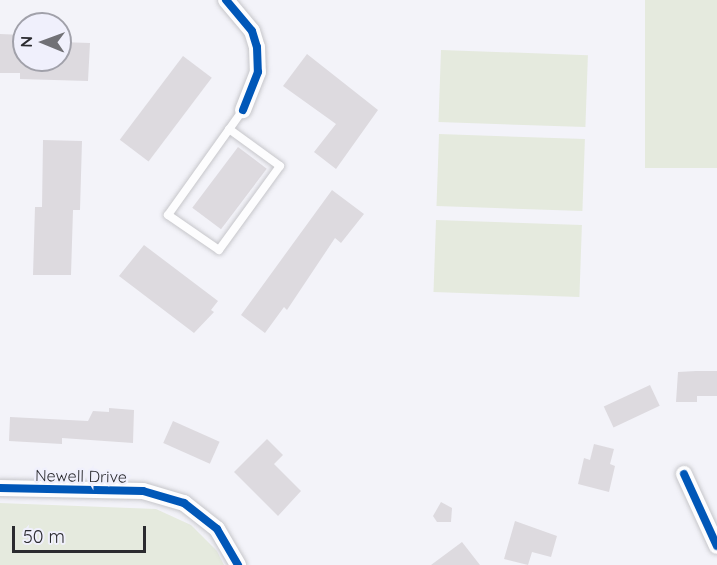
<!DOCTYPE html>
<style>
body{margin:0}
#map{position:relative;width:717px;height:565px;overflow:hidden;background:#f3f3f9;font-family:Quicksand,sans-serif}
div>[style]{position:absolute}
.green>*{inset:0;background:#e5eade;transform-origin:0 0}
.building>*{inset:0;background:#dddadf;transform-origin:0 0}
.roads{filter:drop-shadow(0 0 2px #c6c6ca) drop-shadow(0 0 2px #c6c6ca)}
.service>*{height:8px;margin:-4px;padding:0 4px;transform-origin:4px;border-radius:4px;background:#fdfdfe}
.minor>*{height:16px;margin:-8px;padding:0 8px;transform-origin:8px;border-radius:8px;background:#fdfdfe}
.cycleway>*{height:8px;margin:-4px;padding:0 4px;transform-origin:4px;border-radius:4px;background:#0057b8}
span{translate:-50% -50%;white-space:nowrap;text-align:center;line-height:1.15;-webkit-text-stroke:5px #f0f0fc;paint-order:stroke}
.street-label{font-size:16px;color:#2b2b2f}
.north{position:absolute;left:12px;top:12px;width:60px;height:60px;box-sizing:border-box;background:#f0f0fc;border:2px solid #a1a1aa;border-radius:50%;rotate:271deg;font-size:16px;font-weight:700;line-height:24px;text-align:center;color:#2b2b2f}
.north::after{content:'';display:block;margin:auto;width:21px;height:27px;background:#717176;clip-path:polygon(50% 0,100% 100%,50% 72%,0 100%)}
.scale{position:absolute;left:12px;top:526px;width:134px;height:27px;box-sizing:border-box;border:3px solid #2b2b2f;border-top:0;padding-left:8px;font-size:18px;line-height:21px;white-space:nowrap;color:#2b2b2f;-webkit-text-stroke:4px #f0f0fc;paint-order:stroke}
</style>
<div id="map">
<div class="green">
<i style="left:645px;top:0;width:72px;height:168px"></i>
<i style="left:441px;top:50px;width:147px;height:72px;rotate:2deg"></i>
<i style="left:439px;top:134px;width:146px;height:72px;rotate:2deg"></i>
<i style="left:436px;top:220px;width:146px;height:72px;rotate:2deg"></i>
<i style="clip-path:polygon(0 503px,156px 509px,191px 525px,217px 551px,224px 565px,0 565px)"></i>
</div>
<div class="building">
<i style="clip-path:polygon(0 34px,24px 35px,24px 60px,60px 60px,60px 42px,90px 43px,88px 81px,20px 79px,20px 73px,0 73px)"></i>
<i style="clip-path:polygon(307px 54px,378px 110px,336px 169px,314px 152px,336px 124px,283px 86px)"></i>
<i style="left:183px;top:56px;width:36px;height:105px;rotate:37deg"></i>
<i style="clip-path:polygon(43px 140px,82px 141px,80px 210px,73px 210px,71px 275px,33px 275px,35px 207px,42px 207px)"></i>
<i style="left:238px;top:147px;width:36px;height:76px;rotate:37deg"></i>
<i style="clip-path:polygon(332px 190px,364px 214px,341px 243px,335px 238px,287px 310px,284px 307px,265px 333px,241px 315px)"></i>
<i style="clip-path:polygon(144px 245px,218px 301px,211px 310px,214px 312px,194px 333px,119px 276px)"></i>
<i style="clip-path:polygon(696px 371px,717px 371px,717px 396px,697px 396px,697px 402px,676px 402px,678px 372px)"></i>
<i style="left:650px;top:385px;width:23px;height:51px;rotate:65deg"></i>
<i style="clip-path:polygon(109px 408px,134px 410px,133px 443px,62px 438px,62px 444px,9px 441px,10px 417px,88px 421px,93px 411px,109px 412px)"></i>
<i style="left:173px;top:421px;width:51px;height:24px;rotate:24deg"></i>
<i style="clip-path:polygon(267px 439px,283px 455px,274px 464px,301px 491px,278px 516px,234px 472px)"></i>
<i style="clip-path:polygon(594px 444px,614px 449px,610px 464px,615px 466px,609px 492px,578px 484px,584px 458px,590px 460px)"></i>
<i style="clip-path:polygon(441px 502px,452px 508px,451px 522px,437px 522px,433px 516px)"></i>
<i style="clip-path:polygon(515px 521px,557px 536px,551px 557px,532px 552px,528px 565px,504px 559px)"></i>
<i style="clip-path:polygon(462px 542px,480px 565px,431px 565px)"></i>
</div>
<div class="roads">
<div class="service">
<i style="left:229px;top:129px;width:63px;rotate:36deg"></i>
<i style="left:280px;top:166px;width:104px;rotate:126deg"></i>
<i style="left:219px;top:250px;width:62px;rotate:-145.5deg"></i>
<i style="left:168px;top:215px;width:129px;rotate:-54.5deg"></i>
</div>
<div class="minor">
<i style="left:226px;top:0;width:40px;rotate:50deg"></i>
<i style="left:252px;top:31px;width:17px;rotate:73deg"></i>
<i style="left:257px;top:47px;width:25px;rotate:88deg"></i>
<i style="left:258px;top:72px;width:41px;rotate:111.5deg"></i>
<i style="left:684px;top:474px;width:79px;rotate:65.4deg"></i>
<i style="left:0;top:488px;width:143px;rotate:1.2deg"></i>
<i style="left:143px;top:491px;width:43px;rotate:16.3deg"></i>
<i style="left:184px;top:503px;width:42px;rotate:38.2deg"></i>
<i style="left:217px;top:529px;width:42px;rotate:59.7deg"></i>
</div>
</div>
<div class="cycleway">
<i style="left:226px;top:0;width:40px;rotate:50deg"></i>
<i style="left:252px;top:31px;width:17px;rotate:73deg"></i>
<i style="left:257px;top:47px;width:25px;rotate:88deg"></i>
<i style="left:258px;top:72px;width:41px;rotate:111.5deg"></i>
<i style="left:684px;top:474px;width:79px;rotate:65.4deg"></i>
<i style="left:0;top:488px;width:143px;rotate:1.2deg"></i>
<i style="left:143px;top:491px;width:43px;rotate:16.3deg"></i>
<i style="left:184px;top:503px;width:42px;rotate:38.2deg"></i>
<i style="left:217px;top:529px;width:42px;rotate:59.7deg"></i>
</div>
<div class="street-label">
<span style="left:81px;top:476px;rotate:1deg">Newell Drive</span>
</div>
<div class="north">N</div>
<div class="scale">50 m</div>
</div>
